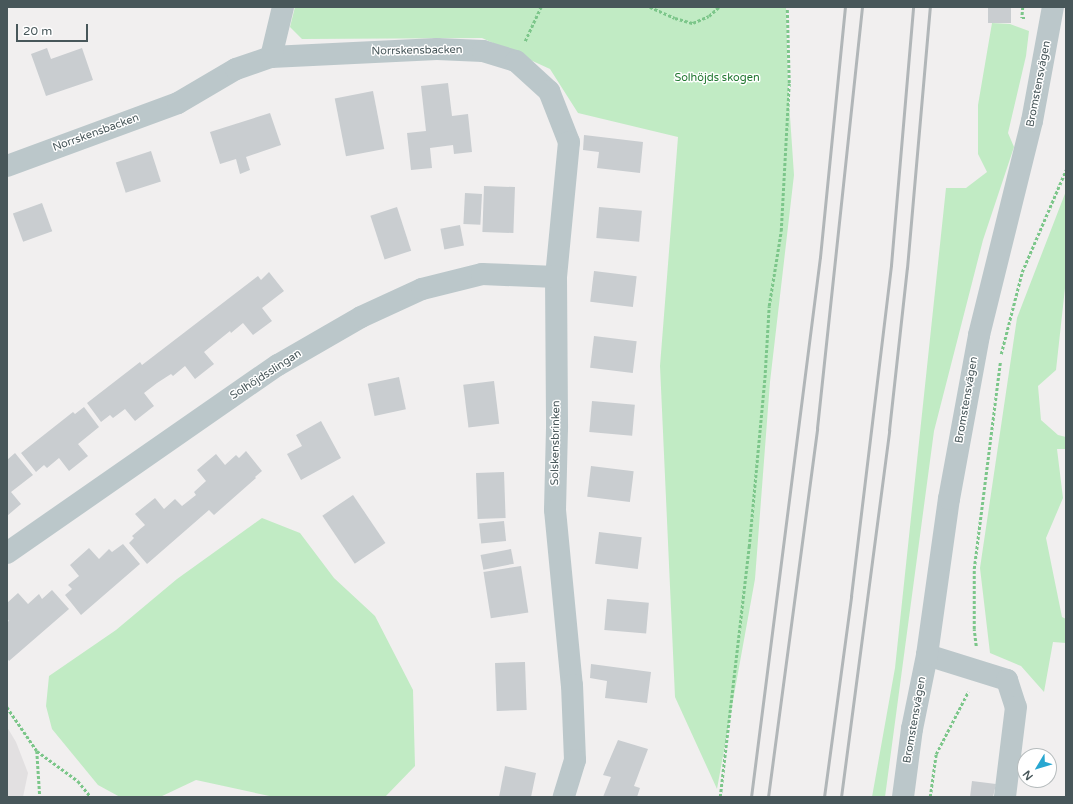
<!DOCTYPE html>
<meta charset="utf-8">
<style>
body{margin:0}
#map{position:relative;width:1073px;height:804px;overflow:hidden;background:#f1efef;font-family:"Varela Round",sans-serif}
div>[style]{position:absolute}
.education>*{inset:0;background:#e2e0e1}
.green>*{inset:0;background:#c1ebc4}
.building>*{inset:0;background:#c9cdd0;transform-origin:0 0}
.path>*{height:2.5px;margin-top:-1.25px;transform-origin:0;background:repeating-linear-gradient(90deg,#7cc68a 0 3px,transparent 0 5px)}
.minor>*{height:22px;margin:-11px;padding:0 11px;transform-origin:11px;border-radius:11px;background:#bbc7ca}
.rail>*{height:3px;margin:-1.5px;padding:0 1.5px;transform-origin:1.5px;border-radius:1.5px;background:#b1b6b8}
span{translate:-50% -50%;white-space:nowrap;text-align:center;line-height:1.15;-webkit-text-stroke:3px #fff;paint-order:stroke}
.street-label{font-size:11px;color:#48575a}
.park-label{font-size:11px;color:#1f762f}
.frame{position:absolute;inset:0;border:8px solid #48575a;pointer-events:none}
.north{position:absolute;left:1017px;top:748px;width:40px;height:40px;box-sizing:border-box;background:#fff;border:1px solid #b6bcbd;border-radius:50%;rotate:232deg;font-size:11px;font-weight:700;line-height:16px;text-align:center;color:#48575a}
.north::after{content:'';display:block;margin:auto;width:14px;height:18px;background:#28a7d1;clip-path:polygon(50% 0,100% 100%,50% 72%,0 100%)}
.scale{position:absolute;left:16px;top:24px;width:72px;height:18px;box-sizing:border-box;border:2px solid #48575a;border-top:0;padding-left:5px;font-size:12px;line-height:14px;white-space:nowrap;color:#48575a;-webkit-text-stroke:3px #fff;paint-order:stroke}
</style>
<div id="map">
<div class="education">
<i style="clip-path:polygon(7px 727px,16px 742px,28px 773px,23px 797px,7px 797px)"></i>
</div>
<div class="green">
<i style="clip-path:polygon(295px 7px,786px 7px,788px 87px,794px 175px,770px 382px,755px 579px,717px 789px,675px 697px,660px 366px,678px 137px,578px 113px,550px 69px,482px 38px,302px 39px,290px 27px)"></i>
<i style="clip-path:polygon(992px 23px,1010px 24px,1029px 31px,1026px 56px,1008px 133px,1014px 147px,983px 240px,934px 431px,885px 797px,872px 797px,895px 668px,946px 188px,966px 188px,987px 172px,978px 154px,978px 105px)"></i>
<i style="clip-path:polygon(1066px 191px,1066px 279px,1056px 370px,1038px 386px,1041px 420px,1058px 435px,1066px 437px,1066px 449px,1057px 449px,1063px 498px,1046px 538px,1062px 617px,1066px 619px,1066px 643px,1053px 642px,1044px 692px,1021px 666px,990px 653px,980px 568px,1017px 318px)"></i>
<i style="clip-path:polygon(262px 518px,300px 533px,334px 578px,375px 616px,413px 690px,415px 766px,385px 797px,274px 797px,196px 780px,160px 797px,120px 797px,98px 785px,52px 729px,46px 706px,49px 676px,116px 630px,177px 579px)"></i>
</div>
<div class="building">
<i style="left:988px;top:7px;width:23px;height:16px"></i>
<i style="clip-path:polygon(47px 48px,51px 59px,82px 48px,93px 80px,46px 96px,31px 54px)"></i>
<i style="clip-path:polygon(448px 83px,452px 116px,468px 114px,472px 152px,454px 154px,453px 145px,430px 148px,432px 168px,411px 170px,407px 133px,426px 131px,421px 86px)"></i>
<i style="left:373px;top:91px;width:59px;height:39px;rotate:79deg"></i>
<i style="clip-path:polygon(270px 113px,281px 145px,246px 157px,250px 170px,240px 174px,236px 159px,220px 164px,210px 132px)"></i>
<i style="clip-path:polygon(584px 135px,643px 142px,640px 173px,597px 168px,599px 152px,583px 150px)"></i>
<i style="left:151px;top:151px;width:32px;height:37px;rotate:72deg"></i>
<i style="left:484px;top:186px;width:31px;height:46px;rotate:2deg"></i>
<i style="left:465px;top:193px;width:17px;height:31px;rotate:3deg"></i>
<i style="left:42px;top:203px;width:30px;height:31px;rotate:70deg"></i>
<i style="left:397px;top:207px;width:46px;height:28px;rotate:72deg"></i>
<i style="left:599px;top:207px;width:43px;height:31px;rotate:5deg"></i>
<i style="left:460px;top:225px;width:21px;height:20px;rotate:79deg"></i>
<i style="left:594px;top:271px;width:43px;height:31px;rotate:7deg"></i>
<i style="clip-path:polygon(269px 272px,284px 291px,262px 308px,272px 321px,253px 335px,243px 323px,231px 333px,230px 331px,204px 352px,214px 364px,195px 379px,185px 366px,173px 376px,171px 374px,157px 383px,144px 393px,154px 406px,135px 421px,125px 409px,113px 418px,110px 415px,101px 422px,87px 403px,140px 362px,142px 365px,258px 276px,261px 280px)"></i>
<i style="left:594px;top:336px;width:43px;height:32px;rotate:7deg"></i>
<i style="left:399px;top:377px;width:33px;height:32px;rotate:78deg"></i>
<i style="left:494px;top:381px;width:43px;height:31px;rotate:83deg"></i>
<i style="left:592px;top:401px;width:43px;height:31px;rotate:5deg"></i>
<i style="clip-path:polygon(84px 407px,99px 427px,78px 444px,88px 456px,69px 471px,59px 458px,47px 468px,44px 465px,36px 472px,21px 453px,73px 412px,75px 414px)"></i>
<i style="clip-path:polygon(321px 421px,341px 458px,301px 480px,287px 454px,302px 446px,296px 435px)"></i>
<i style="clip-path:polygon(246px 451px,262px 471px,255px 477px,256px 478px,214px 515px,209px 510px,147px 564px,129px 543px,134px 538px,132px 536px,145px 525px,135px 514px,155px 498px,164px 509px,175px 499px,182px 506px,196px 495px,194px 492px,206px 481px,197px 470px,216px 454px,225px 465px,236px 455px,239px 458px)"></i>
<i style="clip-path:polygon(15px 453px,33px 475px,11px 492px,21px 504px,7px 516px,7px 460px)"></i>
<i style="left:591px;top:466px;width:43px;height:31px;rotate:7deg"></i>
<i style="left:504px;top:472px;width:46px;height:28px;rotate:88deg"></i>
<i style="left:353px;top:495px;width:58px;height:37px;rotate:56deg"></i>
<i style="left:504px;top:521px;width:20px;height:25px;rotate:84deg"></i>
<i style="left:599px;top:532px;width:43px;height:32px;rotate:7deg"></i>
<i style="clip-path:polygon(123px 544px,140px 564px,81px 615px,65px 595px,72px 589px,68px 585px,79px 576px,70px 565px,89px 548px,99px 559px,109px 549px,112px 552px)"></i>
<i style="left:511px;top:549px;width:15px;height:31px;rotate:79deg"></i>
<i style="left:521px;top:566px;width:47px;height:38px;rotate:81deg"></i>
<i style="clip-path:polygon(52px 590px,69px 609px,9px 661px,7px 658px,7px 622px,9px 621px,7px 618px,7px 603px,18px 593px,28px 604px,39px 594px,42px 599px)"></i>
<i style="left:607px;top:599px;width:42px;height:31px;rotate:5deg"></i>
<i style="left:525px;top:662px;width:48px;height:30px;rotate:88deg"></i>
<i style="clip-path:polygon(591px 664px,651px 672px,647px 703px,605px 698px,607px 681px,590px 678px)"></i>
<i style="clip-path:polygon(618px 740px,648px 749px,634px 786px,640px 788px,637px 797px,603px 797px,611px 777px,603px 775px)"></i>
<i style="clip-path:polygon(505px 766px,536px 773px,531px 797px,499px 797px)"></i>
<i style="clip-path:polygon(972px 781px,996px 784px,993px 797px,970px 797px)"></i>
</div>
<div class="path">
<i style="left:650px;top:7px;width:27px;rotate:24deg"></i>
<i style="left:675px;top:18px;width:19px;rotate:16deg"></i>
<i style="left:693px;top:23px;width:17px;rotate:-24deg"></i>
<i style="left:709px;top:16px;width:13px;rotate:-42deg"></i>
<i style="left:1023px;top:7px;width:11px;rotate:95deg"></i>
<i style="left:1022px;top:18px;width:5px"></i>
<i style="left:525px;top:41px;width:38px;rotate:-65deg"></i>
<i style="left:1001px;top:354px;width:85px;rotate:-75.6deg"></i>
<i style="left:1022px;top:272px;width:111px;rotate:-66.7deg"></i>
<i style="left:976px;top:646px;width:17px;rotate:-97deg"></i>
<i style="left:974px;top:629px;width:60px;rotate:-90deg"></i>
<i style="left:974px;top:569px;width:209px;rotate:-82.8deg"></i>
<i style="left:7px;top:707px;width:53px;rotate:55.7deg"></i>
<i style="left:37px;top:751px;width:51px;rotate:36.2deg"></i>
<i style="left:78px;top:781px;width:21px;rotate:51deg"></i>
<i style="left:37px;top:751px;width:46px;rotate:86.3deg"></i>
<i style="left:720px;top:797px;width:252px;rotate:-83.4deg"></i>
<i style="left:749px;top:547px;width:175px;rotate:-84.7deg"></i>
<i style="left:765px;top:373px;width:67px;rotate:-86.6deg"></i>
<i style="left:769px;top:306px;width:76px;rotate:-80.9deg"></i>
<i style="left:781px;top:231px;width:148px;rotate:-86.9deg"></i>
<i style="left:789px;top:83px;width:76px;rotate:-91.5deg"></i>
<i style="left:930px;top:797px;width:43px;rotate:-82.1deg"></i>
<i style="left:936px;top:754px;width:70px;rotate:-62.7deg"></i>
</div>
<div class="minor">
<i style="left:271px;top:57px;width:166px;rotate:-2.8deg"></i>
<i style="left:437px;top:49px;width:46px;rotate:2.5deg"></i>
<i style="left:483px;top:51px;width:34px;rotate:17deg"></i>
<i style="left:516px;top:61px;width:45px;rotate:42.3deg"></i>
<i style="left:549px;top:91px;width:55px;rotate:68.6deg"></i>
<i style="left:569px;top:142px;width:136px;rotate:95.5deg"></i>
<i style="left:556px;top:277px;width:151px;rotate:89.6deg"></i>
<i style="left:557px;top:428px;width:82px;rotate:91.4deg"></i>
<i style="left:555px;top:510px;width:176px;rotate:84.5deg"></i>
<i style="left:572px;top:685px;width:75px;rotate:87.7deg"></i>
<i style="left:575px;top:760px;width:39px;rotate:107deg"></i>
<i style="left:7px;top:166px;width:182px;rotate:-20.2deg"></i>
<i style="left:178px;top:103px;width:67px;rotate:-30.4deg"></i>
<i style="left:236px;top:69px;width:37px;rotate:-19deg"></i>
<i style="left:271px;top:57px;width:51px;rotate:-76.5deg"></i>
<i style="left:7px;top:553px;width:330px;rotate:-34.8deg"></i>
<i style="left:278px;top:365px;width:96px;rotate:-30deg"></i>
<i style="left:361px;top:317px;width:67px;rotate:-24.7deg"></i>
<i style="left:422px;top:289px;width:62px;rotate:-14deg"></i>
<i style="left:482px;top:274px;width:74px;rotate:2.3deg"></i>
<i style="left:927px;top:655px;width:84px;rotate:17.4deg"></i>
<i style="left:1007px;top:680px;width:28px;rotate:72deg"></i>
<i style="left:1016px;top:707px;width:91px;rotate:97deg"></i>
<i style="left:903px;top:797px;width:69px;rotate:-82.5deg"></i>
<i style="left:912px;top:729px;width:76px;rotate:-78.5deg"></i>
<i style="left:927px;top:655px;width:158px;rotate:-82deg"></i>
<i style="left:949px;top:499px;width:167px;rotate:-79.6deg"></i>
<i style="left:979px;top:335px;width:220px;rotate:-76.1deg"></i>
<i style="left:1032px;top:121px;width:116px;rotate:-79.6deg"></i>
</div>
<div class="rail">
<i style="left:751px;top:797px;width:544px;rotate:-82.72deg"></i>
<i style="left:820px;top:257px;width:251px;rotate:-84.3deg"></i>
<i style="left:768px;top:797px;width:372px;rotate:-82.4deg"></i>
<i style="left:817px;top:428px;width:423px;rotate:-83.9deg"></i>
<i style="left:824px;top:797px;width:203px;rotate:-82.3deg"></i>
<i style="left:851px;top:596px;width:333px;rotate:-83.1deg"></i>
<i style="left:891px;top:265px;width:259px;rotate:-85.1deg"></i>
<i style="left:841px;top:797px;width:370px;rotate:-82.5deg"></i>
<i style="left:889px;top:430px;width:163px;rotate:-83.7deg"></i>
<i style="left:907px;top:268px;width:262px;rotate:-85deg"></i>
</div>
<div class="street-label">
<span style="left:417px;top:51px;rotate:-1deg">Norrskensbacken</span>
<span style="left:1039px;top:84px;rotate:-79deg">Bromstensvägen</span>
<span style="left:96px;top:133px;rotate:-20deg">Norrskensbacken</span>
<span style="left:266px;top:375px;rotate:-33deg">Solhöjdsslingan</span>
<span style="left:967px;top:400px;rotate:-80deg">Bromstensvägen</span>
<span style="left:556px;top:443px;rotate:-89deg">Solskensbrinken</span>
<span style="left:915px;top:720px;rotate:-80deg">Bromstensvägen</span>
</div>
<div class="park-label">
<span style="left:717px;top:78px">Solhöjds skogen</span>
</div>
<div class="frame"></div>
<div class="north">N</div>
<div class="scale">20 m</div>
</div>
